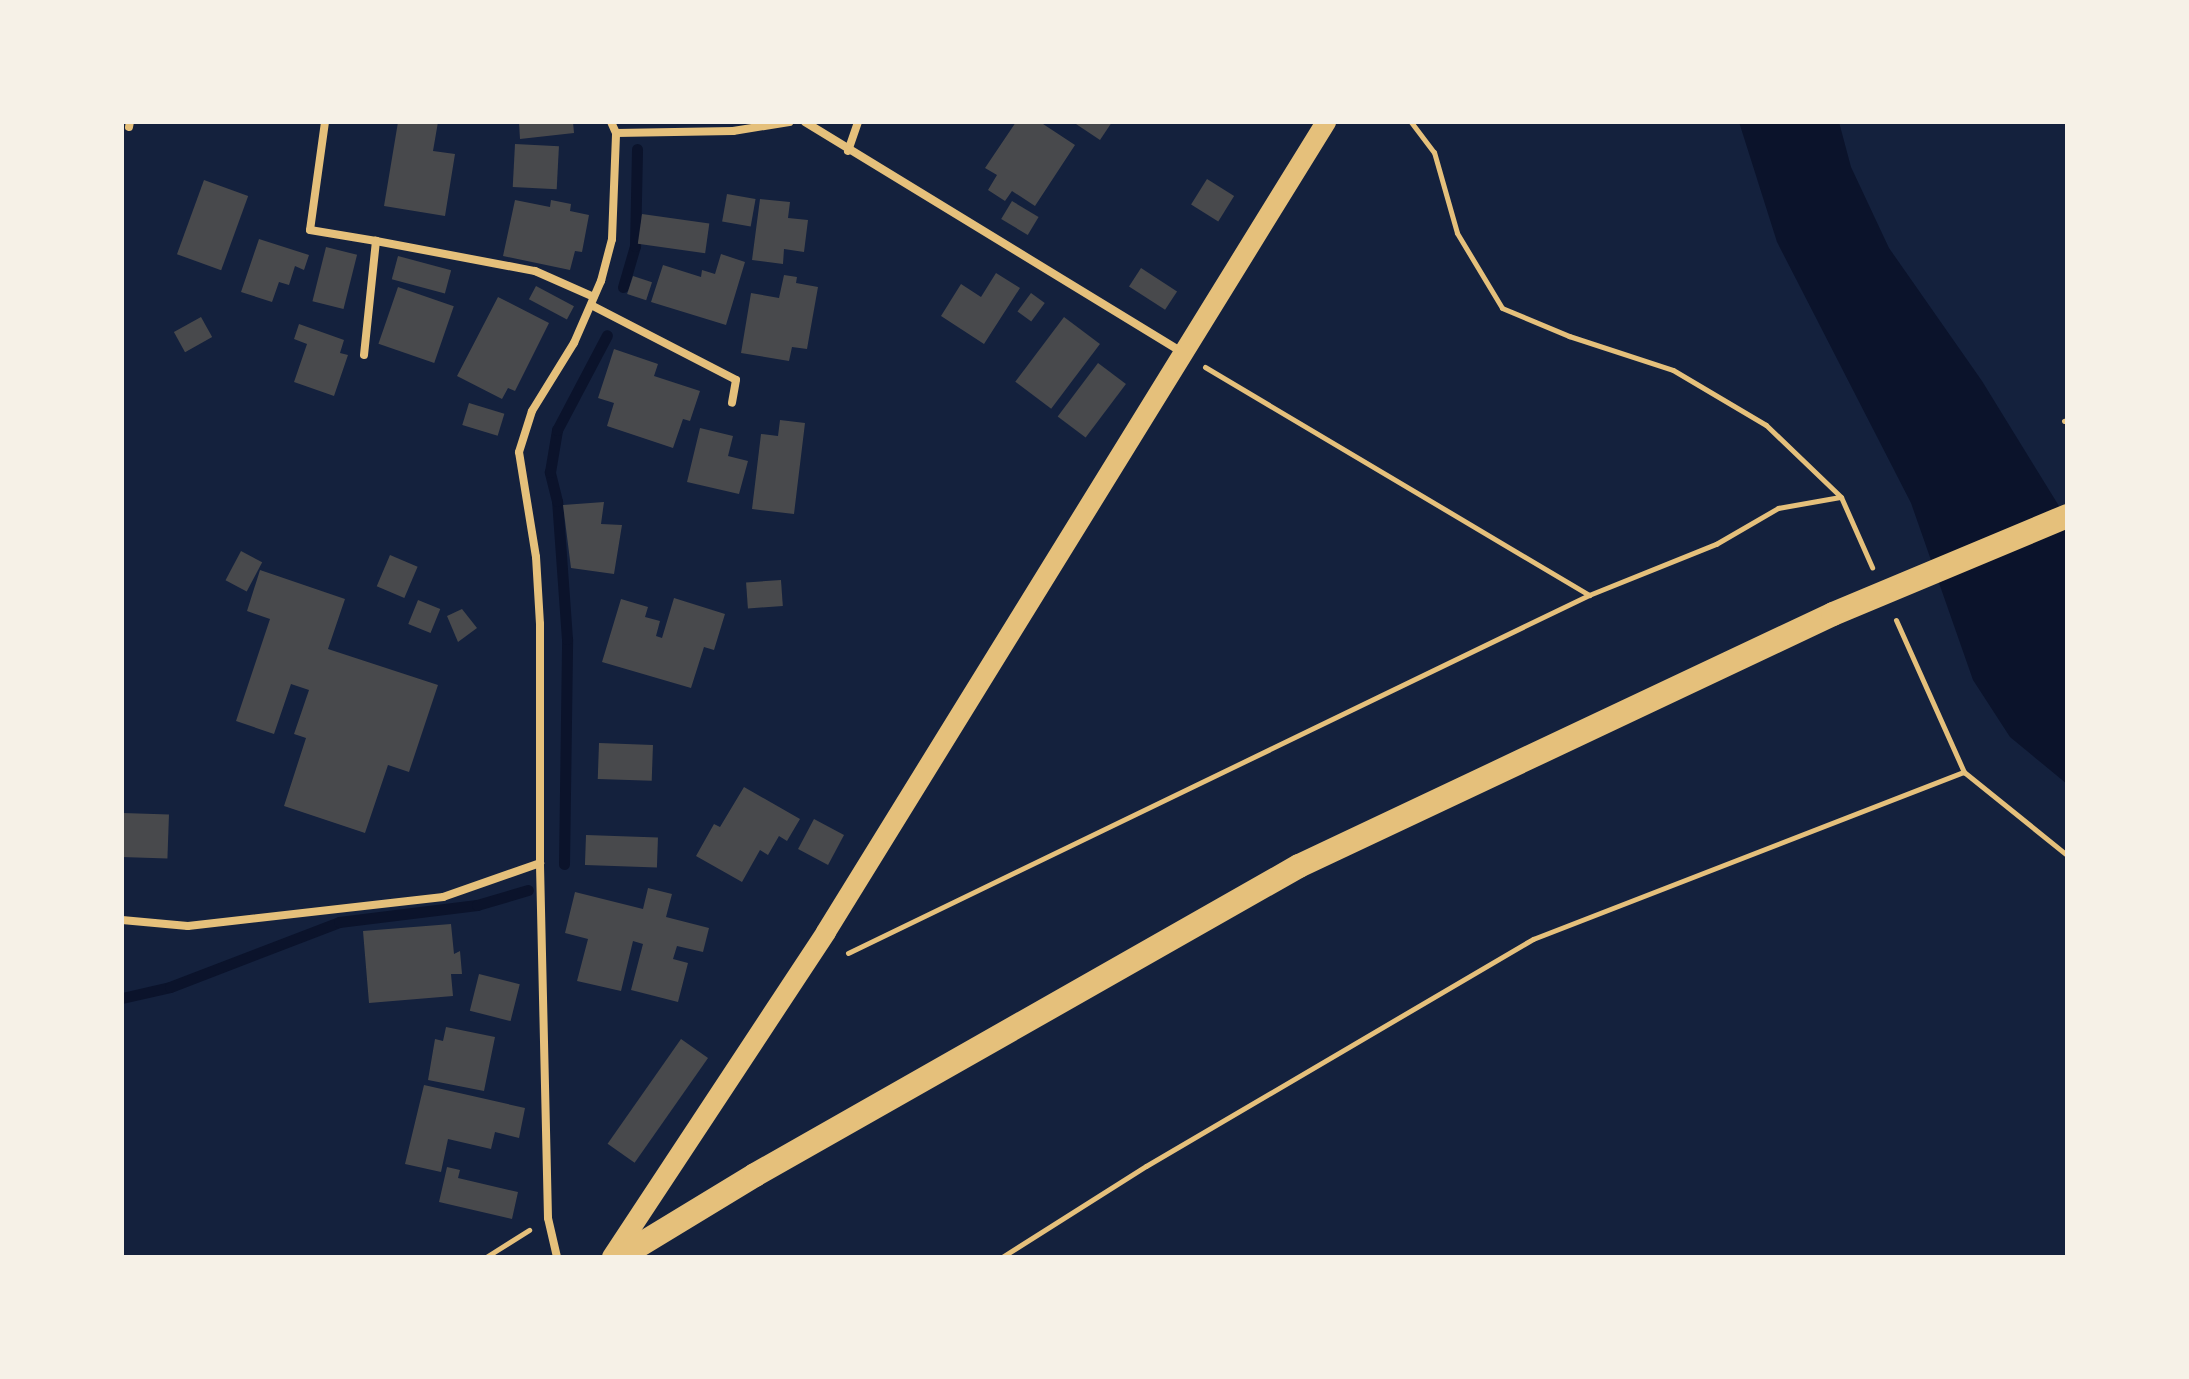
<!DOCTYPE html>
<style>
body{margin:0}
#map{position:relative;width:2189px;height:1379px;overflow:hidden;background:#14213d;font-family:"Source Sans 3",sans-serif}
div>[style]{position:absolute}
.water>*{inset:0;background:#0b132b}
.stream>*{height:11px;margin:-5.5px;padding:0 5.5px;transform-origin:5.5px;border-radius:5.5px;background:#0b132b}
.building>*{inset:0;background:#48494c;transform-origin:0 0}
.path>*{height:5px;margin:-2.5px;padding:0 2.5px;transform-origin:2.5px;border-radius:2.5px;background:#e5c07b}
.minor>*{height:8px;margin:-4px;padding:0 4px;transform-origin:4px;border-radius:4px;background:#e5c07b}
.primary>*{height:20px;margin:-10px;padding:0 10px;transform-origin:10px;border-radius:10px;background:#e5c07b}
.motorway>*{height:24px;margin:-12px;padding:0 12px;transform-origin:12px;border-radius:12px;background:#e5c07b}
span{translate:-50% -50%;white-space:nowrap;text-align:center;line-height:1.15;-webkit-text-stroke:6px #f6f1e7;paint-order:stroke}
.frame{position:absolute;inset:0;border:124px solid #f6f1e7;pointer-events:none}
</style>
<div id="map">
<div class="water">
<i style="clip-path:polygon(1739px 122px,1839px 122px,1851px 167px,1889px 248px,1982px 381px,2067px 519px,2067px 784px,2010px 737px,1973px 680px,1911px 503px,1777px 242px)"></i>
</div>
<div class="stream">
<i style="left:623px;top:287px;width:43px;rotate:-73.7deg"></i>
<i style="left:635px;top:246px;width:97px;rotate:-88.8deg"></i>
<i style="left:564px;top:864px;width:225px;rotate:-89.2deg"></i>
<i style="left:567px;top:639px;width:138px;rotate:-94.1deg"></i>
<i style="left:557px;top:501px;width:30px;rotate:-104deg"></i>
<i style="left:550px;top:472px;width:43px;rotate:-80.5deg"></i>
<i style="left:557px;top:430px;width:107px;rotate:-62.2deg"></i>
<i style="left:122px;top:998px;width:49px;rotate:-12.9deg"></i>
<i style="left:170px;top:987px;width:181px;rotate:-21deg"></i>
<i style="left:339px;top:922px;width:139px;rotate:-7deg"></i>
<i style="left:477px;top:905px;width:53px;rotate:-16.4deg"></i>
</div>
<div class="building">
<i style="clip-path:polygon(398px 122px,438px 122px,433px 151px,455px 154px,445px 216px,384px 206px)"></i>
<i style="clip-path:polygon(519px 122px,573px 122px,574px 133px,520px 139px)"></i>
<i style="clip-path:polygon(1016px 122px,1040px 122px,1075px 145px,1035px 206px,1012px 191px,1005px 201px,988px 190px,997px 175px,985px 168px)"></i>
<i style="clip-path:polygon(1073px 122px,1112px 122px,1100px 140px)"></i>
<i style="left:515px;top:144px;width:44px;height:43px;rotate:3deg"></i>
<i style="left:1207px;top:179px;width:32px;height:30px;rotate:32deg"></i>
<i style="left:204px;top:180px;width:47px;height:79px;rotate:20deg"></i>
<i style="left:727px;top:194px;width:29px;height:28px;rotate:10deg"></i>
<i style="clip-path:polygon(760px 199px,790px 202px,788px 218px,808px 220px,804px 252px,784px 249px,783px 264px,752px 260px)"></i>
<i style="clip-path:polygon(515px 200px,550px 207px,551px 200px,571px 204px,570px 211px,589px 215px,582px 252px,575px 251px,570px 270px,503px 256px)"></i>
<i style="left:1012px;top:201px;width:31px;height:21px;rotate:31deg"></i>
<i style="left:642px;top:214px;width:68px;height:30px;rotate:8deg"></i>
<i style="clip-path:polygon(259px 239px,309px 255px,304px 270px,295px 266px,289px 285px,279px 282px,272px 302px,241px 292px)"></i>
<i style="left:326px;top:247px;width:32px;height:56px;rotate:14deg"></i>
<i style="clip-path:polygon(721px 254px,745px 262px,726px 325px,651px 302px,663px 265px,701px 277px,702px 270px,715px 274px)"></i>
<i style="left:398px;top:256px;width:55px;height:24px;rotate:15deg"></i>
<i style="left:1141px;top:268px;width:43px;height:22px;rotate:33deg"></i>
<i style="clip-path:polygon(996px 273px,1020px 288px,984px 344px,941px 316px,961px 284px,981px 297px)"></i>
<i style="clip-path:polygon(784px 275px,797px 277px,796px 283px,818px 287px,807px 349px,792px 347px,789px 361px,741px 353px,751px 293px,779px 298px)"></i>
<i style="left:633px;top:276px;width:20px;height:19px;rotate:18deg"></i>
<i style="left:536px;top:286px;width:43px;height:15px;rotate:28deg"></i>
<i style="left:398px;top:287px;width:59px;height:60px;rotate:19deg"></i>
<i style="left:1031px;top:293px;width:17px;height:23px;rotate:36deg"></i>
<i style="clip-path:polygon(498px 297px,549px 323px,515px 391px,508px 388px,502px 399px,457px 376px)"></i>
<i style="left:201px;top:317px;width:23px;height:31px;rotate:61deg"></i>
<i style="left:1064px;top:317px;width:45px;height:81px;rotate:37deg"></i>
<i style="clip-path:polygon(299px 324px,344px 340px,340px 353px,348px 355px,334px 396px,294px 382px,307px 344px,294px 339px)"></i>
<i style="clip-path:polygon(614px 349px,658px 364px,654px 376px,700px 391px,690px 421px,683px 419px,673px 448px,607px 426px,614px 403px,598px 398px)"></i>
<i style="left:1098px;top:363px;width:35px;height:67px;rotate:37deg"></i>
<i style="left:469px;top:403px;width:37px;height:23px;rotate:17deg"></i>
<i style="clip-path:polygon(780px 420px,805px 423px,794px 514px,752px 509px,761px 434px,778px 436px)"></i>
<i style="clip-path:polygon(700px 428px,733px 436px,728px 456px,748px 461px,739px 494px,687px 482px)"></i>
<i style="clip-path:polygon(604px 502px,601px 524px,622px 525px,614px 574px,571px 568px,563px 505px)"></i>
<i style="left:241px;top:551px;width:24px;height:33px;rotate:28deg"></i>
<i style="left:390px;top:555px;width:30px;height:34px;rotate:23deg"></i>
<i style="clip-path:polygon(260px 570px,345px 599px,328px 649px,438px 685px,409px 772px,388px 765px,365px 833px,284px 806px,306px 738px,294px 734px,309px 690px,291px 684px,274px 734px,236px 721px,270px 619px,247px 611px)"></i>
<i style="left:781px;top:580px;width:26px;height:35px;rotate:86deg"></i>
<i style="clip-path:polygon(674px 598px,725px 614px,714px 650px,704px 647px,691px 688px,602px 662px,621px 599px,648px 607px,645px 617px,660px 621px,656px 636px,662px 638px)"></i>
<i style="left:418px;top:600px;width:24px;height:26px;rotate:22deg"></i>
<i style="clip-path:polygon(462px 609px,477px 628px,458px 642px,447px 616px)"></i>
<i style="left:599px;top:743px;width:54px;height:36px;rotate:2deg"></i>
<i style="clip-path:polygon(744px 787px,800px 819px,787px 841px,779px 836px,768px 855px,760px 850px,742px 882px,696px 856px,714px 824px,720px 827px)"></i>
<i style="left:123px;top:813px;width:46px;height:44px;rotate:2deg"></i>
<i style="left:814px;top:819px;width:34px;height:34px;rotate:28deg"></i>
<i style="left:586px;top:835px;width:72px;height:30px;rotate:2deg"></i>
<i style="clip-path:polygon(648px 888px,672px 894px,666px 917px,709px 928px,703px 952px,677px 946px,673px 959px,688px 963px,678px 1002px,631px 990px,643px 944px,633px 941px,621px 991px,577px 981px,588px 939px,565px 933px,575px 892px,643px 909px)"></i>
<i style="clip-path:polygon(451px 924px,454px 954px,460px 951px,462px 974px,451px 974px,453px 996px,369px 1003px,363px 931px)"></i>
<i style="left:479px;top:974px;width:42px;height:38px;rotate:14deg"></i>
<i style="clip-path:polygon(446px 1027px,495px 1037px,484px 1091px,428px 1080px,435px 1039px,443px 1041px)"></i>
<i style="left:681px;top:1039px;width:33px;height:128px;rotate:35deg"></i>
<i style="clip-path:polygon(424px 1085px,525px 1108px,519px 1138px,495px 1132px,491px 1149px,448px 1139px,441px 1172px,405px 1164px)"></i>
<i style="clip-path:polygon(447px 1167px,460px 1170px,458px 1178px,518px 1192px,512px 1219px,439px 1202px)"></i>
</div>
<div class="path">
<i style="left:1411px;top:122px;width:38px;rotate:53deg"></i>
<i style="left:1434px;top:152px;width:84px;rotate:74.1deg"></i>
<i style="left:1457px;top:233px;width:87px;rotate:59deg"></i>
<i style="left:1502px;top:308px;width:73px;rotate:22.7deg"></i>
<i style="left:1569px;top:336px;width:109px;rotate:18.1deg"></i>
<i style="left:1673px;top:370px;width:108px;rotate:30.6deg"></i>
<i style="left:1766px;top:425px;width:104px;rotate:43.8deg"></i>
<i style="left:1841px;top:497px;width:77px;rotate:66.1deg"></i>
<i style="left:1205px;top:367px;width:447px;rotate:30.7deg"></i>
<i style="left:1589px;top:595px;width:137px;rotate:-21.9deg"></i>
<i style="left:1716px;top:544px;width:72px;rotate:-30.1deg"></i>
<i style="left:1778px;top:508px;width:63px;rotate:-10.1deg"></i>
<i style="left:2064px;top:421px;width:3px;rotate:-18deg"></i>
<i style="left:1896px;top:620px;width:167px;rotate:65.9deg"></i>
<i style="left:1964px;top:772px;width:132px;rotate:38.9deg"></i>
<i style="left:848px;top:953px;width:823px;rotate:-25.79deg"></i>
<i style="left:486px;top:1257px;width:51px;rotate:-32.1deg"></i>
<i style="left:1002px;top:1257px;width:170px;rotate:-32.3deg"></i>
<i style="left:1146px;top:1166px;width:449px;rotate:-30.4deg"></i>
<i style="left:1533px;top:939px;width:462px;rotate:-21.2deg"></i>
</div>
<div class="minor">
<i style="left:325px;top:122px;width:109px;rotate:97.9deg"></i>
<i style="left:310px;top:230px;width:67px;rotate:9.5deg"></i>
<i style="left:805px;top:122px;width:442px;rotate:31.4deg"></i>
<i style="left:129px;top:127px;width:5px;rotate:-79deg"></i>
<i style="left:616px;top:133px;width:117px;rotate:-1deg"></i>
<i style="left:733px;top:131px;width:57px;rotate:-9.1deg"></i>
<i style="left:848px;top:151px;width:31px;rotate:-71deg"></i>
<i style="left:591px;top:305px;width:163px;rotate:27.3deg"></i>
<i style="left:736px;top:380px;width:23px;rotate:100deg"></i>
<i style="left:364px;top:355px;width:115px;rotate:-84deg"></i>
<i style="left:376px;top:241px;width:162px;rotate:10.7deg"></i>
<i style="left:535px;top:271px;width:64px;rotate:23.8deg"></i>
<i style="left:122px;top:920px;width:66px;rotate:5.2deg"></i>
<i style="left:188px;top:926px;width:257px;rotate:-6.5deg"></i>
<i style="left:443px;top:897px;width:103px;rotate:-19.3deg"></i>
<i style="left:557px;top:1257px;width:40px;rotate:-103deg"></i>
<i style="left:548px;top:1218px;width:355px;rotate:-91.3deg"></i>
<i style="left:540px;top:863px;width:239px;rotate:-90deg"></i>
<i style="left:540px;top:624px;width:67px;rotate:-93.4deg"></i>
<i style="left:536px;top:557px;width:106px;rotate:-99.2deg"></i>
<i style="left:519px;top:452px;width:43px;rotate:-72.4deg"></i>
<i style="left:532px;top:411px;width:80px;rotate:-58.3deg"></i>
<i style="left:574px;top:343px;width:68px;rotate:-66.5deg"></i>
<i style="left:601px;top:281px;width:43px;rotate:-75.3deg"></i>
<i style="left:612px;top:239px;width:106px;rotate:-87.8deg"></i>
<i style="left:616px;top:133px;width:12px;rotate:-114deg"></i>
</div>
<div class="primary">
<i style="left:612px;top:1257px;width:389px;rotate:-56.6deg"></i>
<i style="left:826px;top:932px;width:952px;rotate:-58.31deg"></i>
</div>
<div class="motorway">
<i style="left:620px;top:1257px;width:158px;rotate:-31.3deg"></i>
<i style="left:755px;top:1175px;width:626px;rotate:-29.6deg"></i>
<i style="left:1299px;top:866px;width:590px;rotate:-25.26deg"></i>
<i style="left:1833px;top:614px;width:254px;rotate:-22.7deg"></i>
</div>
<div class="frame"></div>
</div>
